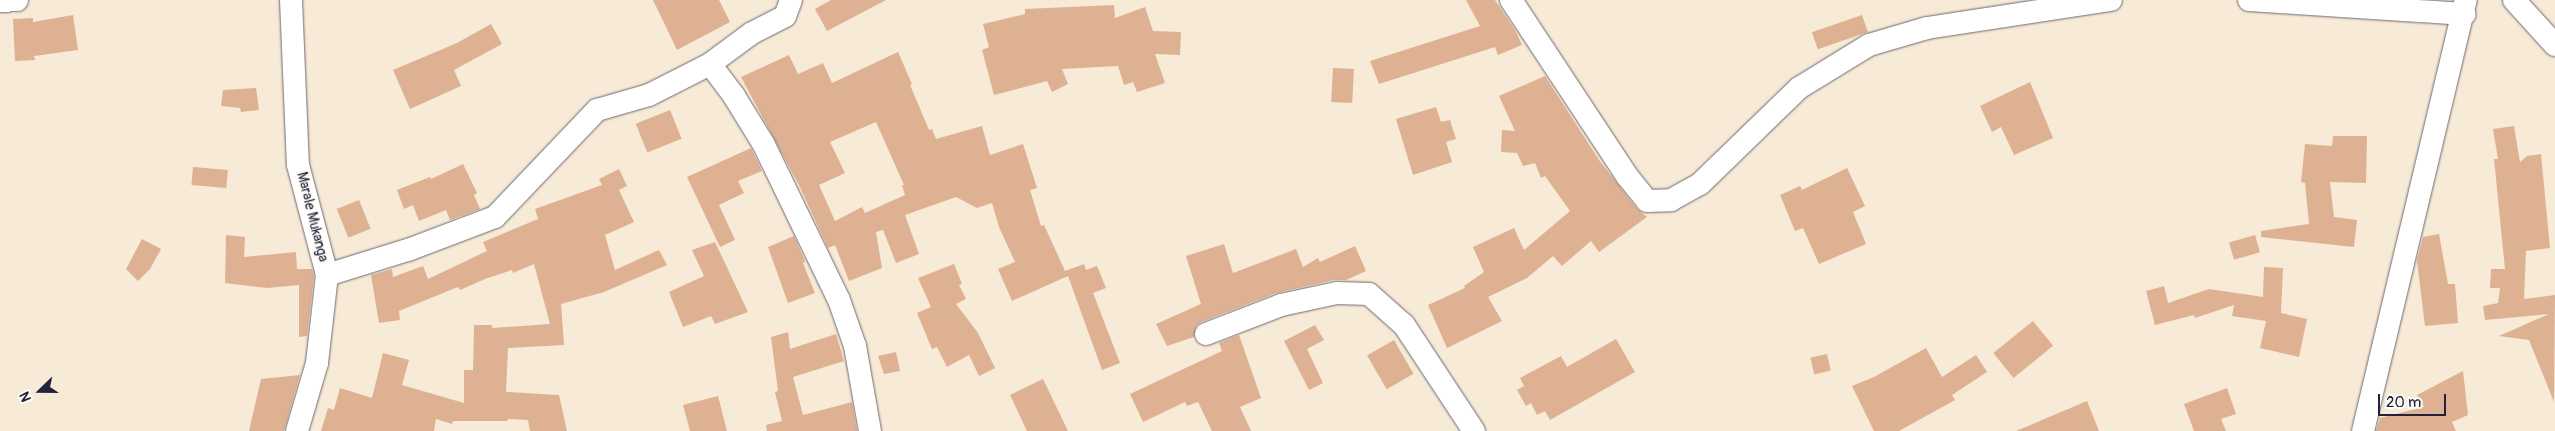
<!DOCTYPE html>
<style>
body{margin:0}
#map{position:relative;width:2555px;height:431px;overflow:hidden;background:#f7ead6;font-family:Pangolin,sans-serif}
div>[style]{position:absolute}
.building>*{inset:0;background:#deb192;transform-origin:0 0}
.roads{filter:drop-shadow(0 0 1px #6d6871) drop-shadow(0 0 1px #6d6871)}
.street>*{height:22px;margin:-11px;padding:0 11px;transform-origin:11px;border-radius:11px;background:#fff}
span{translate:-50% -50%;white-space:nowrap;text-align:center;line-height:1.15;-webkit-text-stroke:4px #fdfcf7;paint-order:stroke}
.street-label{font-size:14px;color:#22223b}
.north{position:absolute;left:15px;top:366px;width:50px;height:50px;-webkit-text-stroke:4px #fdfcf7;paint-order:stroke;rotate:248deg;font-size:14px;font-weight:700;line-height:20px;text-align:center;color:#22223b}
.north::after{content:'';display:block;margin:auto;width:18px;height:22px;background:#22223b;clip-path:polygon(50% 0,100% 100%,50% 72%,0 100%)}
.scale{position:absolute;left:2378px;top:394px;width:68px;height:22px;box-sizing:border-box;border:2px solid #22223b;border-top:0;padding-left:6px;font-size:15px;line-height:18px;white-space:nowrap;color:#22223b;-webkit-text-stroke:4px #fdfcf7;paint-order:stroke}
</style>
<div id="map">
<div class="building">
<i style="clip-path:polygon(653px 0,719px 0,730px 22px,677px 50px)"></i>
<i style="clip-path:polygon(831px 0,886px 0,827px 31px,815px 9px)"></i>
<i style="clip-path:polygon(1466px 0,1495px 0,1515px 30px,1522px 45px,1498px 55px,1495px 47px,1379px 84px,1370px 61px,1480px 26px)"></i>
<i style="clip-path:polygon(1114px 5px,1115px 18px,1145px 7px,1153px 31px,1181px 32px,1180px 55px,1155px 54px,1165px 83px,1137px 92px,1133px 82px,1124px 85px,1118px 66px,1062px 69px,1068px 84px,1052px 92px,1047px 81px,994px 95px,982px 50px,989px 47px,983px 24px,1025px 14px,1025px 9px)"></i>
<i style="clip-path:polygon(73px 15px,78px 50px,34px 56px,35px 60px,15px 61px,13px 19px,33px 18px,33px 22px)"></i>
<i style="left:1862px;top:15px;width:18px;height:53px;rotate:71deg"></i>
<i style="clip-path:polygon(491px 24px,502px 44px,454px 70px,461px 86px,410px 109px,393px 70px,457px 43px)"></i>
<i style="clip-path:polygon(evenodd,898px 52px,912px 84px,910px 85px,929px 130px,932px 129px,936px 139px,982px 126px,990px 155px,1023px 144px,1037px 188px,1030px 190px,1041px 226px,1044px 225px,1066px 273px,1065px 271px,1084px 264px,1086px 270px,1097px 266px,1106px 288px,1093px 293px,1120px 363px,1102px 370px,1068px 276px,1012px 301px,998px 269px,1015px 262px,999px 227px,992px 203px,977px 208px,956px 197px,905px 215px,919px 254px,896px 263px,883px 230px,876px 232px,882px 268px,849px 281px,835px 245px,828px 248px,800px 187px,741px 77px,789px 55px,798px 74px,823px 63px,832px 83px,898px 52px,876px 122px,904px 185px,902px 185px,905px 195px,865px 213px,862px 207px,835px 221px,819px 185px,845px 173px,830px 142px,876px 122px)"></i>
<i style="left:1333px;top:68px;width:21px;height:34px;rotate:3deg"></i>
<i style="clip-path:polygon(1545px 76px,1599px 160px,1637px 209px,1647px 217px,1599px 252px,1591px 241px,1562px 266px,1553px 256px,1527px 278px,1488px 297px,1502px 321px,1447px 348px,1428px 305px,1465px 288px,1464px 286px,1484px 272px,1473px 247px,1514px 228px,1524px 250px,1570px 211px,1545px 176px,1541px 178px,1535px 163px,1523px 166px,1517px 153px,1501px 152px,1502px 130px,1515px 131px,1499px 96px)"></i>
<i style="clip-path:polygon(2030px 82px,2053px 138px,2014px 155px,2001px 127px,1992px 132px,1980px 106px)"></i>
<i style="clip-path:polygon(256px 88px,259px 110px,241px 112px,240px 108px,221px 106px,223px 90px)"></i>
<i style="clip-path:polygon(1436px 107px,1441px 122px,1450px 120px,1456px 139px,1446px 142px,1452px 162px,1413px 175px,1396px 119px)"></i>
<i style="left:670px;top:110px;width:31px;height:37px;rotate:68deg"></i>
<i style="clip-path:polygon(2514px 126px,2520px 162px,2527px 156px,2541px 154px,2550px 248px,2526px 251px,2524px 299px,2555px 295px,2554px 402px,2529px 340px,2499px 336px,2549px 314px,2485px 320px,2483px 306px,2498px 303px,2500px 288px,2490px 288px,2491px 269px,2505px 269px,2494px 159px,2498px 159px,2493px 129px)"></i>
<i style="clip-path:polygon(2333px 136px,2367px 136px,2366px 183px,2330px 182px,2334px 217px,2357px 220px,2354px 247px,2261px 237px,2261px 231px,2309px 224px,2305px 183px,2301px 182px,2305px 144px,2332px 146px)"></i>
<i style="clip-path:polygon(751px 148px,762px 171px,738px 181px,744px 193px,719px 205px,735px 240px,720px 247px,687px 177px)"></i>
<i style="clip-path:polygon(463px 164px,477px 193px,474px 195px,480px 209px,450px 220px,446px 210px,419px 221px,413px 205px,404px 209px,397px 190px,430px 177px,431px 179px)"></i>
<i style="left:193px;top:167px;width:35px;height:18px;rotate:5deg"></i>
<i style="clip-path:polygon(1847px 168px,1865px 206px,1853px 212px,1866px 244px,1819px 264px,1803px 228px,1795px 231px,1780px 195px,1800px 186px,1802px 190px)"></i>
<i style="clip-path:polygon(619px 169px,627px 186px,619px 190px,634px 222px,605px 235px,615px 270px,659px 250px,667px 265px,604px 292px,561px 304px,564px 345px,508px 348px,506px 392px,559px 395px,567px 431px,530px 431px,528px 420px,508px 419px,507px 421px,453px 421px,452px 424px,436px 419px,434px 431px,321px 431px,328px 408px,334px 410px,340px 388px,372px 398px,383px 353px,409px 360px,402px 385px,464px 403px,464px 370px,473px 370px,474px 325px,492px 325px,492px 328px,550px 324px,534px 264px,513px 273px,512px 270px,485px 279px,460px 290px,458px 287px,399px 311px,400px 320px,379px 323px,371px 275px,392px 269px,393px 277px,423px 266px,428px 279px,487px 251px,483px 242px,538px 219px,535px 209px,602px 185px,599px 179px)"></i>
<i style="left:359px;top:200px;width:31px;height:24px;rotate:68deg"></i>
<i style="clip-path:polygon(2439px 234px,2448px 284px,2455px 284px,2458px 323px,2425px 326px,2417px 261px,2423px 237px)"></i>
<i style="clip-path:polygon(226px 235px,245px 237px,244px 257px,296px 252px,297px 269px,312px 269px,314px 276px,307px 336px,299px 337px,299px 285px,267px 288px,225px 283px)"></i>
<i style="left:2255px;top:235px;width:18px;height:27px;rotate:74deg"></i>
<i style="clip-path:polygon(794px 236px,804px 259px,805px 262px,803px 263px,815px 293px,788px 303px,768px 247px)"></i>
<i style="clip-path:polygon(142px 239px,161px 249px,150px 269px,138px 281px,126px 269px)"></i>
<i style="clip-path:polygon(715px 242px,748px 312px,715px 324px,711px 316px,683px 327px,669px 292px,704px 276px,692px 250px)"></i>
<i style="clip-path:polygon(1224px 244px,1233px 273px,1296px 249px,1303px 267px,1318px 258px,1320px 262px,1355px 246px,1366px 271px,1346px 280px,1334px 280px,1276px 293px,1201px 322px,1196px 326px,1194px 337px,1167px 346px,1156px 324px,1201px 304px,1186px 256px)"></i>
<i style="clip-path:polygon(954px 264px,962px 284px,959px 285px,966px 299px,956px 304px,978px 333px,995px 368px,979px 376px,969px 355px,947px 367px,937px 347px,932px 349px,917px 313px,931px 307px,918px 278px)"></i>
<i style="clip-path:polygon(2264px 267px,2283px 268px,2281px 313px,2307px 319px,2299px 357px,2260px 348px,2266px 321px,2232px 316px,2234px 305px,2195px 318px,2194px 315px,2155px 325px,2146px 291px,2164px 286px,2168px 303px,2209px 289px,2263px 297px)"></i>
<i style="left:2033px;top:321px;width:32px;height:51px;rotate:51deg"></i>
<i style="clip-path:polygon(1315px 325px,1324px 340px,1307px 349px,1323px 383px,1309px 390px,1284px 341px)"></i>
<i style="clip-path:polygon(788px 332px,790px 349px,836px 334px,844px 361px,793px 377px,803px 415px,852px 402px,857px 431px,767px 431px,766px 425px,782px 421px,775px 392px,778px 391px,771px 337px)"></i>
<i style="clip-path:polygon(1239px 335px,1261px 398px,1240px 407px,1251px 431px,1212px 431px,1198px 402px,1187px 406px,1185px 402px,1143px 422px,1130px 394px,1222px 351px,1219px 343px)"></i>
<i style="clip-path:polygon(1616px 339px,1635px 372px,1550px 420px,1545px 411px,1537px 415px,1531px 403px,1526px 406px,1517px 390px,1524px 386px,1520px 378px,1561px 356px,1567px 367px)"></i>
<i style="left:1394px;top:340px;width:39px;height:31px;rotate:60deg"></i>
<i style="clip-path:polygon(1926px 348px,1942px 377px,1976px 355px,1987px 372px,1952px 395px,1955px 400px,1899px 431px,1874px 431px,1852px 386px,1874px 377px)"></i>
<i style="clip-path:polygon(896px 352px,900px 371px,884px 374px,878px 356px)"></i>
<i style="left:1827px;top:354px;width:17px;height:17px;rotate:77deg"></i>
<i style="clip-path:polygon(2463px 371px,2468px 415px,2452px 422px,2456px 431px,2376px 431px,2380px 418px,2424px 407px,2417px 395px)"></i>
<i style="clip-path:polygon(300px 375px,284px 431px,249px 431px,261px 379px)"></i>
<i style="clip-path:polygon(1043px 379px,1068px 431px,1027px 431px,1010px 395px)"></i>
<i style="clip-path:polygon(2227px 388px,2236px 414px,2221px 419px,2226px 431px,2194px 431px,2184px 404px)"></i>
<i style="clip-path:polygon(718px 396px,727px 431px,690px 431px,683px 405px)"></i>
<i style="clip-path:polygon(2087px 401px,2099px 431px,2016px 431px)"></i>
</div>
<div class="roads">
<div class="street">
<i style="left:291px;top:0;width:165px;rotate:87.6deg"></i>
<i style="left:298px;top:165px;width:114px;rotate:75.2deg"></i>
<i style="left:327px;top:275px;width:89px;rotate:96.5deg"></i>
<i style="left:317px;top:363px;width:71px;rotate:106.4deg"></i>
<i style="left:1511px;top:0;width:211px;rotate:56.6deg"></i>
<i style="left:1627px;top:176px;width:32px;rotate:51deg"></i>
<i style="left:1647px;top:201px;width:24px;rotate:-2deg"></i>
<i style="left:1671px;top:200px;width:33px;rotate:-29deg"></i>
<i style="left:1700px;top:184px;width:138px;rotate:-44.1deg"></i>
<i style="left:1799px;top:88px;width:82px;rotate:-31.6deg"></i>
<i style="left:1869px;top:45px;width:60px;rotate:-16.3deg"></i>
<i style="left:1927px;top:28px;width:186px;rotate:-8.7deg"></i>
<i style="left:2249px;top:0;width:216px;rotate:3.7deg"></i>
<i style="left:2514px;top:0;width:61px;rotate:47.7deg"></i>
<i style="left:0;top:1px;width:17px;rotate:-3deg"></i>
<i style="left:710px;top:64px;width:40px;rotate:53deg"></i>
<i style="left:734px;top:96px;width:57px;rotate:58.5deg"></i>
<i style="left:764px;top:145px;width:172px;rotate:64.2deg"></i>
<i style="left:839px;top:300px;width:49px;rotate:70.8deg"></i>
<i style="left:855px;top:346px;width:86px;rotate:80deg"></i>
<i style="left:327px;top:275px;width:85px;rotate:-17.2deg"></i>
<i style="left:408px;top:250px;width:93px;rotate:-20.8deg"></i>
<i style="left:495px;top:217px;width:148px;rotate:-46.4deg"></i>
<i style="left:597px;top:110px;width:54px;rotate:-16.1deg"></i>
<i style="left:649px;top:95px;width:68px;rotate:-26.9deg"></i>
<i style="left:710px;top:64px;width:52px;rotate:-36.4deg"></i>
<i style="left:752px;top:33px;width:37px;rotate:-27deg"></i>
<i style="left:785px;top:16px;width:17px;rotate:-69deg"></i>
<i style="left:1206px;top:334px;width:80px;rotate:-21.1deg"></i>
<i style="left:1281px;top:305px;width:57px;rotate:-12.1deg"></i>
<i style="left:1337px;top:293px;width:32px;rotate:2deg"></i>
<i style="left:1369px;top:294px;width:47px;rotate:41.5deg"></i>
<i style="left:1404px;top:325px;width:127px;rotate:56.6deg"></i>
<i style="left:2363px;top:431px;width:443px;rotate:-76.6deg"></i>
</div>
</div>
<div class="street-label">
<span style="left:312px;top:217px;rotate:76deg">Marale Mukanga</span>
</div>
<div class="north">N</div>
<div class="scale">20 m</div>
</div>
